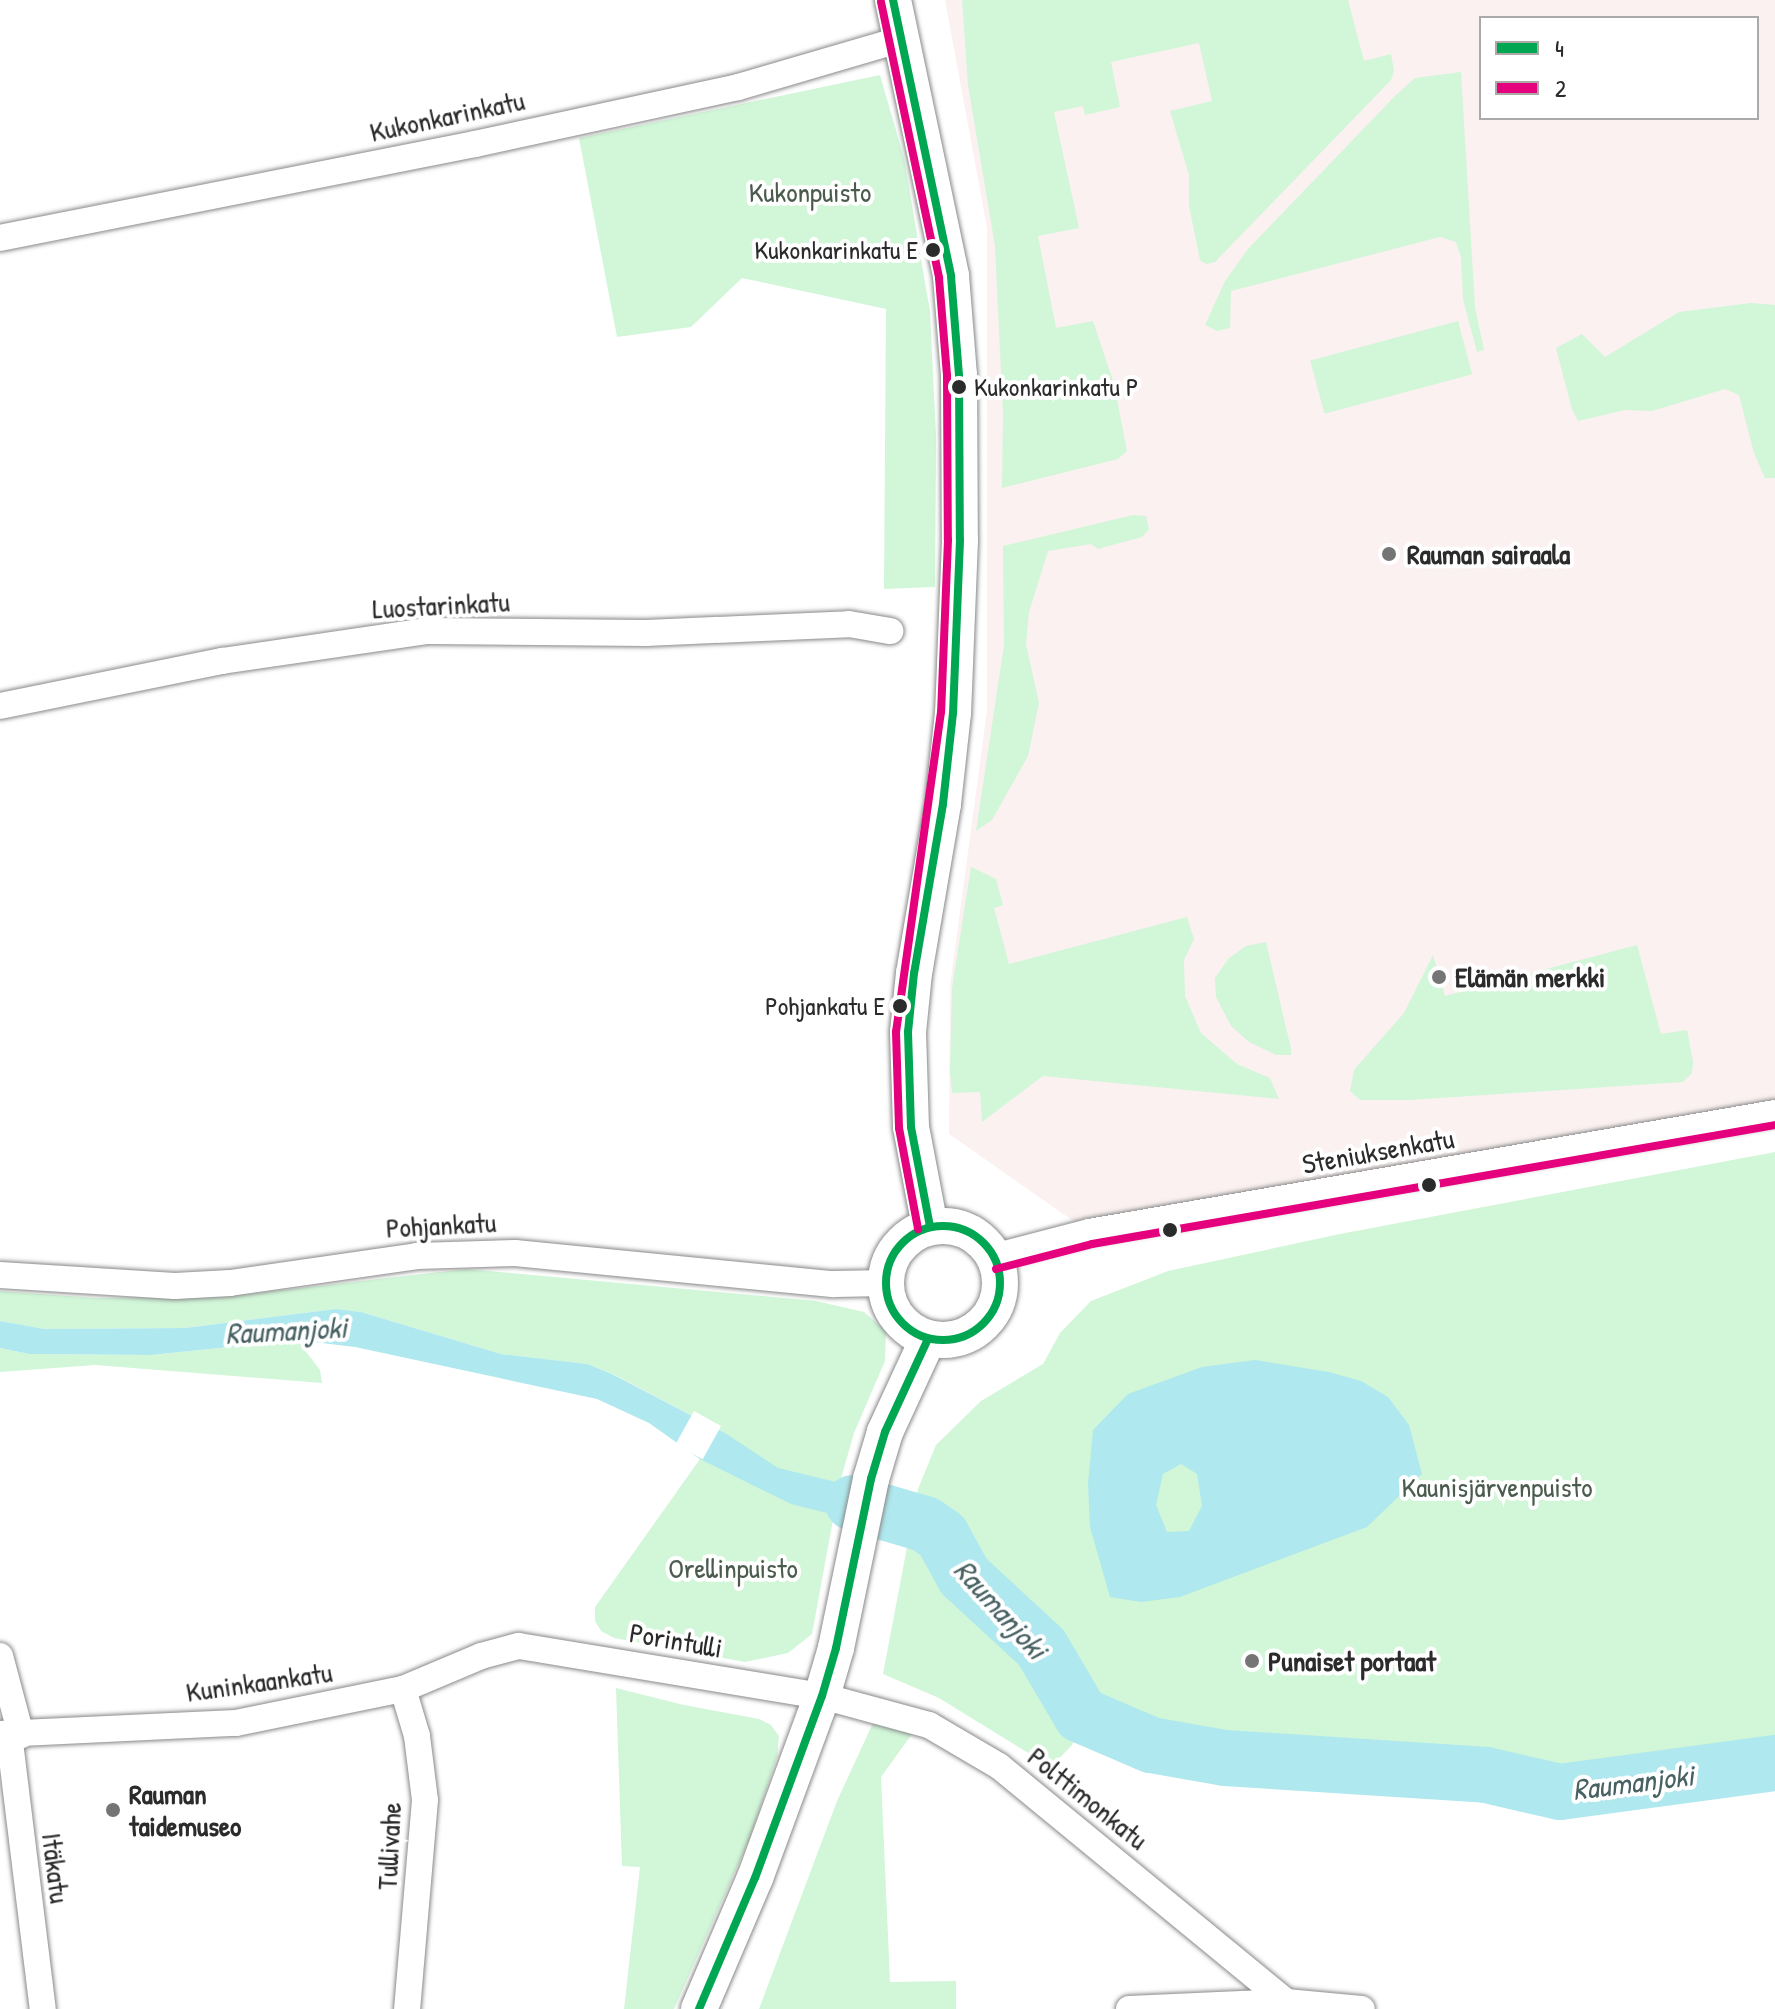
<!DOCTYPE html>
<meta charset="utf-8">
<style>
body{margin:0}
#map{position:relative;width:1775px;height:2009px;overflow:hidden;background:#fff;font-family:"Patrick Hand",sans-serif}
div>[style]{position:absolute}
.built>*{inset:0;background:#fbf1f1}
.green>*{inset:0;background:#d1f6d8;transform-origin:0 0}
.water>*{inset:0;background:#afe8ee}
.pier>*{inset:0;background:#fff;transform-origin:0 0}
.river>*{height:56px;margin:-28px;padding:0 28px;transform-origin:28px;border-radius:28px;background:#afe8ee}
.roads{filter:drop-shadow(0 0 2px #8a8a8a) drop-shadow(0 0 2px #8a8a8a)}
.street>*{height:26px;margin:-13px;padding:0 13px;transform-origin:13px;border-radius:13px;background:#fff}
.secondary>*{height:36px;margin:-18px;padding:0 18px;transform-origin:18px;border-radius:18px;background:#fff}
.secondary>.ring{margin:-18px;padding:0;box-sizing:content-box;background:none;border:36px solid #fff;border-radius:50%}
.bus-1>*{height:8px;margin:-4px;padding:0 4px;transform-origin:4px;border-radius:4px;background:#00a651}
.bus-1>.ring{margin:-4px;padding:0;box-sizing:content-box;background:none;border:8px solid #00a651;border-radius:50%}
.bus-2>*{height:8px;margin:-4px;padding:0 4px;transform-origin:4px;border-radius:4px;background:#e5007d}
.dots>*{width:22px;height:22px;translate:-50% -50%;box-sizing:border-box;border:4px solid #fff;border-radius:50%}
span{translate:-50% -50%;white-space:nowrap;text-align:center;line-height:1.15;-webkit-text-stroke:8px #fff;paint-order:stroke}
.bus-label{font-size:26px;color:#2b2b2b}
.right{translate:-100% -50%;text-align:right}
.left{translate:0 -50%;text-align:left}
.street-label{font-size:28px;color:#2b2b2b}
.park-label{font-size:28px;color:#4b5c4e}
.poi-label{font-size:28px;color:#2b2b2b;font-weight:700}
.water-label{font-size:30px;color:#486163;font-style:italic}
.legend{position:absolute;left:1479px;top:16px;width:280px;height:104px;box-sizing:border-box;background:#fff;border:2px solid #aaa;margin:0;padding:10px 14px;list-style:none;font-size:24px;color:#2b2b2b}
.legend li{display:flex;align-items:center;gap:16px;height:40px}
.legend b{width:40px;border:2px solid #aaa}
</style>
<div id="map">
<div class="built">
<i style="clip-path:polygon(evenodd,945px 0,1775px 0,1775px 1101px,1089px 1232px,949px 1134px,950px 986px,987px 711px,987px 228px,945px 0,1481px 18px,1757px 18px,1757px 118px,1481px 118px,1481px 18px)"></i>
</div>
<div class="green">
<i style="clip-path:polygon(962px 0,1348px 0,1364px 61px,1391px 54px,1394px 71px,1391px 80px,1215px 262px,1206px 264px,1200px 260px,1189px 206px,1189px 175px,1170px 111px,1212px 101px,1199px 43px,1111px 62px,1120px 107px,1085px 115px,1083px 106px,1054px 112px,1079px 228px,1038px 236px,1056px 328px,1093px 321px,1114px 384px,1127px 451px,1118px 459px,1002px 488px,1003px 414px,995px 246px,968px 85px)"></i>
<i style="clip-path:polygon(1461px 72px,1475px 308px,1484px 350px,1477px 352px,1463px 299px,1461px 257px,1456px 242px,1440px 237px,1231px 291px,1230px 328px,1217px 331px,1205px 325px,1225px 281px,1248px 249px,1395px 96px,1415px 78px)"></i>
<i style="clip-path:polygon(880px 75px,904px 158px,930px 312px,936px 436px,935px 587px,884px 589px,886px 309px,742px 278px,691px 327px,617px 337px,579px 138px)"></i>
<i style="clip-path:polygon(1751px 303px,1775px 305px,1775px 478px,1765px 478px,1754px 453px,1739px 395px,1725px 389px,1652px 411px,1625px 410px,1578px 421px,1572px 409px,1556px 348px,1582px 334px,1605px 357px,1679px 312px)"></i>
<i style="left:1458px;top:321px;width:55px;height:153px;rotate:75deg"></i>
<i style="clip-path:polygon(1133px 515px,1146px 516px,1149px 529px,1142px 537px,1098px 549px,1091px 544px,1048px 551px,1029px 612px,1026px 644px,1039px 703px,1028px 756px,992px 820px,976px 831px,1004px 645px,1003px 546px)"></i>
<i style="clip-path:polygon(971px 867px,996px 879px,1003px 905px,994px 908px,1009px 964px,1187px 917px,1194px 939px,1184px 960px,1185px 996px,1201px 1033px,1237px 1064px,1270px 1078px,1279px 1099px,1043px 1076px,982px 1122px,980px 1092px,952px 1093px,950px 1072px,952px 988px)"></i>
<i style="clip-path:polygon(1266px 942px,1291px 1049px,1291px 1055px,1276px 1055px,1249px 1042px,1231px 1026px,1216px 997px,1215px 978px,1229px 958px,1246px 946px)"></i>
<i style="clip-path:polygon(1637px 945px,1661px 1034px,1687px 1030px,1693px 1061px,1692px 1073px,1683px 1082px,1410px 1100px,1360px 1100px,1350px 1091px,1354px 1070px,1404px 1013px,1433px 955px,1445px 996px)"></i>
<i style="clip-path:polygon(1775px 1152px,1775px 1756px,1577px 1779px,1475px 1764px,1291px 1752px,1173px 1739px,1093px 1698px,1072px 1745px,1051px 1767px,939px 1698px,883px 1674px,918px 1489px,936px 1445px,981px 1401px,1043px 1364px,1060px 1333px,1091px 1301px,1168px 1271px,1340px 1234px)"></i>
<i style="clip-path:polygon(466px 1269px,816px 1301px,864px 1312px,886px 1331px,885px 1361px,854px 1433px,840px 1482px,812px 1634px,788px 1653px,745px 1662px,614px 1638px,601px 1631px,595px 1621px,595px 1607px,700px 1459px,725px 1433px,613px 1374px,586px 1364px,501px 1354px,361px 1312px,336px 1309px,185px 1328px,45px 1329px,0 1321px,0 1291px,96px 1298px,222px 1297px)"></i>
<i style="clip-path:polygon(297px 1340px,320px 1370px,322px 1383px,95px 1365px,0 1372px,0 1348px,29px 1354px,151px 1355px)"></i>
<i style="clip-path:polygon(616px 1688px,684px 1705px,759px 1719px,771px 1725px,779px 1736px,777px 1757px,750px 1838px,674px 2009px,624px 2009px,640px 1867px,622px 1866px)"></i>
<i style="clip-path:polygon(873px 1723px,912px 1734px,881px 1777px,890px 1982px,956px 1981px,956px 2009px,759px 2009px,837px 1801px)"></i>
</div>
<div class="water">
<i style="clip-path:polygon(336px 1309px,361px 1312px,501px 1354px,587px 1364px,612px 1374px,725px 1433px,778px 1468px,840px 1483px,907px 1505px,925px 1524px,887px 1528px,791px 1504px,700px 1459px,649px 1423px,597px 1399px,355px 1347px,297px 1340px,151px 1355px,29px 1354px,0 1348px,0 1321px,45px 1329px,185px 1328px)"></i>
<i style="clip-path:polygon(evenodd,1255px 1360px,1329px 1372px,1361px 1381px,1388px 1397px,1409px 1425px,1422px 1474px,1367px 1527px,1180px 1597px,1141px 1602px,1110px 1597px,1090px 1527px,1088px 1484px,1093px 1430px,1128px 1394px,1202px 1367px,1255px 1360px,1181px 1464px,1197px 1474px,1202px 1506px,1189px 1531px,1167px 1532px,1156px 1505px,1163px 1474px,1181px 1464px)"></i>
</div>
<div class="pier">
<i style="left:694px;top:1411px;width:31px;height:38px;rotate:29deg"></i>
<i style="clip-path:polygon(847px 1481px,908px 1501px,911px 1504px,907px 1530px,886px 1532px,840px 1519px)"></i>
</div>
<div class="river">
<i style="left:853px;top:1503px;width:75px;rotate:16.3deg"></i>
<i style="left:925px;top:1524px;width:21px;rotate:35deg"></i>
<i style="left:942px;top:1536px;width:46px;rotate:61.2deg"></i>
<i style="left:964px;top:1576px;width:105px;rotate:42.7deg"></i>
<i style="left:1041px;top:1647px;width:79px;rotate:59.5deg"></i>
<i style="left:1081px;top:1715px;width:76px;rotate:23.2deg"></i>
<i style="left:1151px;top:1745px;width:75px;rotate:10deg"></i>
<i style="left:1225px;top:1758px;width:262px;rotate:3.7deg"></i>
<i style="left:1486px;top:1775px;width:76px;rotate:12.9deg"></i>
<i style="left:1560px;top:1792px;width:217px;rotate:-7.7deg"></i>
</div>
<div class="roads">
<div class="street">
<i style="left:0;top:238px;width:484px;rotate:-11.2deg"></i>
<i style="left:475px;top:144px;width:269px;rotate:-12.2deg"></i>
<i style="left:738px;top:87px;width:171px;rotate:-16.3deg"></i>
<i style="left:0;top:706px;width:227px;rotate:-11.5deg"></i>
<i style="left:222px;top:661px;width:208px;rotate:-8.3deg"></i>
<i style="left:428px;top:631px;width:218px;rotate:0.5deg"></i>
<i style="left:646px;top:633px;width:203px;rotate:-2.5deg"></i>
<i style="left:849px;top:624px;width:42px;rotate:9.7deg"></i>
<i style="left:993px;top:1257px;width:99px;rotate:-14.6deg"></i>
<i style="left:1089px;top:1232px;width:696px;rotate:-9.84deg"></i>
<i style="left:0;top:1275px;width:175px;rotate:3.6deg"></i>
<i style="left:175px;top:1286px;width:55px;rotate:-3.1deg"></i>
<i style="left:230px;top:1283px;width:189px;rotate:-8.2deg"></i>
<i style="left:417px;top:1256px;width:98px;rotate:-1.8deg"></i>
<i style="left:515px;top:1253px;width:321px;rotate:5.6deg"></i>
<i style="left:834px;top:1284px;width:52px;rotate:-1.1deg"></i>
<i style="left:0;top:1656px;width:82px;rotate:75.1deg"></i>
<i style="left:403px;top:1689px;width:49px;rotate:73.4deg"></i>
<i style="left:417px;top:1736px;width:64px;rotate:82.9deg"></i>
<i style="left:425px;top:1800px;width:210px;rotate:94.9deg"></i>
<i style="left:0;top:1734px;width:236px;rotate:-2.7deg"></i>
<i style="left:236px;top:1723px;width:170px;rotate:-11.5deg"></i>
<i style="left:403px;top:1689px;width:85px;rotate:-22.9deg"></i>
<i style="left:481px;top:1656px;width:39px;rotate:-15deg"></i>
<i style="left:519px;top:1646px;width:307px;rotate:9.4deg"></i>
<i style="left:822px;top:1696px;width:111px;rotate:15.2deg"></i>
<i style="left:929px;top:1725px;width:81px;rotate:30.4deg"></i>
<i style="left:999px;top:1766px;width:372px;rotate:39.4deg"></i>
<i style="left:9px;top:1734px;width:277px;rotate:83deg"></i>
<i style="left:1129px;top:2009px;width:157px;rotate:-2.6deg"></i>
<i style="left:1286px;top:2002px;width:76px;rotate:5.3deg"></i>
</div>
<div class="secondary">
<i style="left:893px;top:0;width:282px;rotate:78.1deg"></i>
<i style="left:951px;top:276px;width:99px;rotate:85.4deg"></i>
<i style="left:959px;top:375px;width:165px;rotate:89.7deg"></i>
<i style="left:960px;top:540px;width:173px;rotate:92.3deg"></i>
<i style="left:953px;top:713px;width:92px;rotate:96.3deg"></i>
<i style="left:943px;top:804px;width:171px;rotate:99.7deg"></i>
<i style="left:914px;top:973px;width:59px;rotate:95.8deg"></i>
<i style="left:908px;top:1032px;width:95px;rotate:88.2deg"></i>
<i style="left:911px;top:1127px;width:102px;rotate:79.2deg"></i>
<i class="ring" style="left:886px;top:1226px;width:78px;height:78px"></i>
<i style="left:699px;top:2009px;width:142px;rotate:-66.9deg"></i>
<i style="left:755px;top:1878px;width:194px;rotate:-69.8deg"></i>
<i style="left:822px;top:1696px;width:50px;rotate:-73.7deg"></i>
<i style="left:836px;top:1648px;width:173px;rotate:-78.3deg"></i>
<i style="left:871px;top:1479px;width:49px;rotate:-73.4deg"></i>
<i style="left:885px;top:1432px;width:102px;rotate:-65.2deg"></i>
</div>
</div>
<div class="bus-1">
<i style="left:893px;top:0;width:282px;rotate:78.1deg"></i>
<i style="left:951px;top:276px;width:99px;rotate:85.4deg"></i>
<i style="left:959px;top:375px;width:165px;rotate:89.7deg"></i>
<i style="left:960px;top:540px;width:173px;rotate:92.3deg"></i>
<i style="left:953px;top:713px;width:92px;rotate:96.3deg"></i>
<i style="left:943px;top:804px;width:171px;rotate:99.7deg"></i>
<i style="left:914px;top:973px;width:59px;rotate:95.8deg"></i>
<i style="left:908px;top:1032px;width:95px;rotate:88.2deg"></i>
<i style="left:911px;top:1127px;width:102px;rotate:79.2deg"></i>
<i class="ring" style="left:886px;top:1226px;width:106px;height:106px"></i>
<i style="left:699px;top:2009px;width:142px;rotate:-66.9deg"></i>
<i style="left:755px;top:1878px;width:194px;rotate:-69.8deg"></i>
<i style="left:822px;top:1696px;width:50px;rotate:-73.7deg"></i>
<i style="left:836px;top:1648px;width:173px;rotate:-78.3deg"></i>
<i style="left:871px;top:1479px;width:49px;rotate:-73.4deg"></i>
<i style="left:885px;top:1432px;width:102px;rotate:-65.2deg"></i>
</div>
<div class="bus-2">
<i style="left:881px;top:2px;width:282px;rotate:78.1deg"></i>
<i style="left:939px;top:278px;width:98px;rotate:85.3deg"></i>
<i style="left:947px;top:376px;width:164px;rotate:89.7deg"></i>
<i style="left:948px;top:540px;width:172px;rotate:92.3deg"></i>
<i style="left:941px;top:712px;width:323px;rotate:98deg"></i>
<i style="left:896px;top:1032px;width:96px;rotate:88.2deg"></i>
<i style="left:899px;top:1128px;width:103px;rotate:79.3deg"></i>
<i style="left:996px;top:1269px;width:99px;rotate:-14.6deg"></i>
<i style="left:1092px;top:1244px;width:693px;rotate:-9.88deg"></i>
</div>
<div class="dots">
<i style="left:933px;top:250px;background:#2b2b2b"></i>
<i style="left:959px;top:387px;background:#2b2b2b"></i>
<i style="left:1389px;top:554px;background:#757575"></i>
<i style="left:1439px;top:977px;background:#757575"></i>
<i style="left:900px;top:1006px;background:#2b2b2b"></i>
<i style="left:1429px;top:1185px;background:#2b2b2b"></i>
<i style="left:1170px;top:1230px;background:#2b2b2b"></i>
<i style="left:1252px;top:1661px;background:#757575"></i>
<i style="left:113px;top:1810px;background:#757575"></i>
</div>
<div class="bus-label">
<span class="right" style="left:918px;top:250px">Kukonkarinkatu E</span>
<span class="left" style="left:974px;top:387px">Kukonkarinkatu P</span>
<span class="right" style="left:885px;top:1006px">Pohjankatu E</span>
</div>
<div class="street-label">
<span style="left:447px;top:116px;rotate:-12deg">Kukonkarinkatu</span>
<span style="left:441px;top:605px;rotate:-3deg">Luostarinkatu</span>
<span style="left:1378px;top:1151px;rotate:-10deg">Steniuksenkatu</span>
<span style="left:441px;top:1225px;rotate:-3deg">Pohjankatu</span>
<span style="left:676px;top:1640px;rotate:10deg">Porintulli</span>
<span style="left:259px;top:1682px;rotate:-8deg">Kuninkaankatu</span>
<span style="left:1088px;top:1798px;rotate:39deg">Polttimonkatu</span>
<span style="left:389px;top:1846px;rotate:-87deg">Tullivahe</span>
<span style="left:56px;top:1868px;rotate:83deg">Itäkatu</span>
</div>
<div class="park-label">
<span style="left:810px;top:192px">Kukonpuisto</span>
<span style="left:1497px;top:1487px">Kaunisjärvenpuisto</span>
<span style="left:733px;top:1568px">Orellinpuisto</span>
</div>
<div class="poi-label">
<span class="left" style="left:1407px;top:554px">Rauman sairaala</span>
<span class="left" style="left:1455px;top:977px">Elämän merkki</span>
<span class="left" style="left:1268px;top:1661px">Punaiset portaat</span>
<span class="left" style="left:129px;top:1810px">Rauman<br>taidemuseo</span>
</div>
<div class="water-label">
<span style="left:286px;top:1330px;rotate:-3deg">Raumanjoki</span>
<span style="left:1001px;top:1609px;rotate:48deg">Raumanjoki</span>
<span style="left:1633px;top:1782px;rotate:-7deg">Raumanjoki</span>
</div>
<ul class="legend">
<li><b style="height:10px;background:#00a651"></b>4</li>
<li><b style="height:10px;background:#e5007d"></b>2</li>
</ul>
</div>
